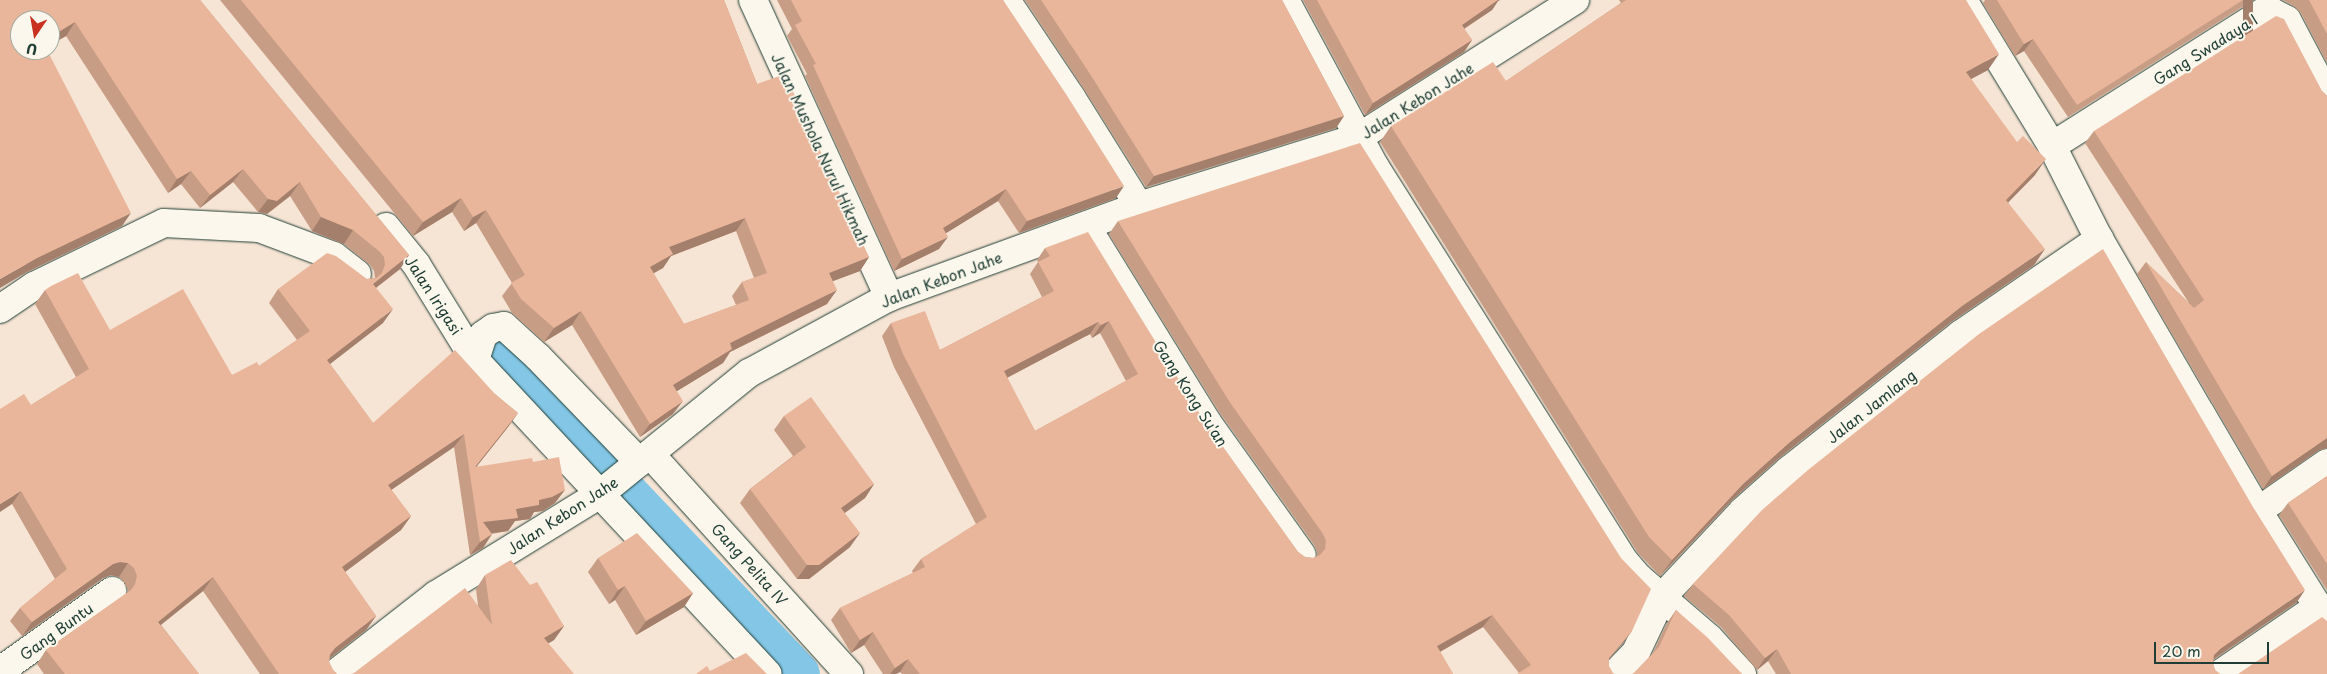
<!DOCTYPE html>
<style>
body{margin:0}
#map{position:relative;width:2327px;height:674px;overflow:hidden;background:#f6e4d4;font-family:"Playpen Sans",sans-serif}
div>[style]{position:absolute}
.canal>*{height:40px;margin:-20px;padding:0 20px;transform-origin:20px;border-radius:20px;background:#84c6e5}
.roads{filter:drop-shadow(0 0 1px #1f3d34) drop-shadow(0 0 1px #1f3d34)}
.street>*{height:28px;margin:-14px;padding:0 14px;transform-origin:14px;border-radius:14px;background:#fbf7ec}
.wall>*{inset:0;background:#c89d85}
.shaded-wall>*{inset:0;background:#a37f6c;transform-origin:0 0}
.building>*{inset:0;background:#e9b69b}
span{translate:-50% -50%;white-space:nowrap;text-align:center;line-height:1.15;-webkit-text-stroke:4px #fbf7ec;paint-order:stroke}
.street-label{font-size:15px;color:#1f3d34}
.north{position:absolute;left:10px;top:10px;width:50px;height:50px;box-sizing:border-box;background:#fbf7ec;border:1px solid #a3ada2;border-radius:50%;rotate:192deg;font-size:14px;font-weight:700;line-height:20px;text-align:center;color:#1f3d34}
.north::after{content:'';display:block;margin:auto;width:18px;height:22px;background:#c8321e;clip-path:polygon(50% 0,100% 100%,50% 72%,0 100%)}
.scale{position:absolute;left:2154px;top:642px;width:115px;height:22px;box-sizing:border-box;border:2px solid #1f3d34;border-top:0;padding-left:6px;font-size:15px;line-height:18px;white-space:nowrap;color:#1f3d34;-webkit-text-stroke:4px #fbf7ec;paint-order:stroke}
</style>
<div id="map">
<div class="canal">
<i style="left:488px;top:345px;width:453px;rotate:46.5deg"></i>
</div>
<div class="roads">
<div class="street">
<i style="left:753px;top:0;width:327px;rotate:65.4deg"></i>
<i style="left:1006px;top:0;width:117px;rotate:56.2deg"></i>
<i style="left:1071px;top:97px;width:128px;rotate:58deg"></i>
<i style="left:1285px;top:0;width:190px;rotate:61.7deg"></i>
<i style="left:1375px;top:167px;width:467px;rotate:57.7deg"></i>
<i style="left:1625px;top:562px;width:21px;rotate:49deg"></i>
<i style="left:1639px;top:578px;width:92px;rotate:40.6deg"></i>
<i style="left:1709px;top:638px;width:49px;rotate:47.5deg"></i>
<i style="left:1963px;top:0;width:171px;rotate:58.6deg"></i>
<i style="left:2052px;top:146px;width:104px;rotate:63.2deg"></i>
<i style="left:2099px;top:239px;width:203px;rotate:59.8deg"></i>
<i style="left:2201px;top:414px;width:113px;rotate:59.6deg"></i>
<i style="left:2258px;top:511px;width:130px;rotate:57.9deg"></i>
<i style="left:2052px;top:146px;width:249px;rotate:-32.3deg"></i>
<i style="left:2262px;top:13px;width:10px;rotate:-6deg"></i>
<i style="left:2272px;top:12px;width:17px;rotate:28deg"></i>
<i style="left:2287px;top:20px;width:86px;rotate:62.2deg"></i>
<i style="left:1086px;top:226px;width:230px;rotate:58.3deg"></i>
<i style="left:1207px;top:422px;width:163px;rotate:54.5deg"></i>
<i style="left:386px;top:227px;width:48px;rotate:51deg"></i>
<i style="left:416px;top:264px;width:113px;rotate:58.4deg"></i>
<i style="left:475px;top:360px;width:429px;rotate:47deg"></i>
<i style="left:0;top:309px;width:41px;rotate:-34.1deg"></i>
<i style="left:34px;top:286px;width:144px;rotate:-25.9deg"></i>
<i style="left:164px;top:223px;width:95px;rotate:3deg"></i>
<i style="left:259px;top:228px;width:80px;rotate:20.5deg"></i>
<i style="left:334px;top:256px;width:29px;rotate:38deg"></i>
<i style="left:475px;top:360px;width:26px;rotate:-72deg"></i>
<i style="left:483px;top:335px;width:12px;rotate:-35deg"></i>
<i style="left:493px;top:328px;width:11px;rotate:-10deg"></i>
<i style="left:504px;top:326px;width:46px;rotate:42.4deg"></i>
<i style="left:538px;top:357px;width:146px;rotate:46.1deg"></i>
<i style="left:650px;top:454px;width:297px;rotate:47.9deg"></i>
<i style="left:2258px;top:511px;width:84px;rotate:-34.8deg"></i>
<i style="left:0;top:671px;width:138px;rotate:-35.5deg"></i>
<i style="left:335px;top:674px;width:128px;rotate:-38deg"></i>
<i style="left:436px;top:595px;width:193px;rotate:-31.6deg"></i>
<i style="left:600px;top:494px;width:192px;rotate:-39.1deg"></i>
<i style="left:749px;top:373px;width:159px;rotate:-28.5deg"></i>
<i style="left:889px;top:297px;width:266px;rotate:-20deg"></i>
<i style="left:1139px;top:206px;width:231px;rotate:-17.4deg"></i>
<i style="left:1359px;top:137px;width:256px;rotate:-32.4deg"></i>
<i style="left:1615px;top:674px;width:30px;rotate:-46deg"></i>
<i style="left:1636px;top:652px;width:61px;rotate:-64.7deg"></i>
<i style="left:1662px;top:597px;width:118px;rotate:-46.7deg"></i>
<i style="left:1743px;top:511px;width:62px;rotate:-41.7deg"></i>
<i style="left:1789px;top:470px;width:219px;rotate:-38.3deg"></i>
<i style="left:1961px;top:334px;width:168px;rotate:-34.5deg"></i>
<i style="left:2220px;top:674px;width:120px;rotate:-34.5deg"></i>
</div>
</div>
<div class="wall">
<i style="clip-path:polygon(0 0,200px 0,409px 255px,400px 269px,376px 288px,383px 323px,330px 364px,373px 423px,495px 394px,518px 413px,508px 427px,476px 467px,533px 462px,555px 503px,543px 511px,534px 512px,530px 519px,515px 521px,508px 531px,491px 534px,492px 534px,483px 548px,470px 555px,454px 447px,391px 490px,411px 516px,401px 530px,345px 572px,376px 616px,366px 630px,330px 658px,329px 662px,333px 670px,337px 674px,260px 674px,203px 591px,161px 625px,199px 674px,44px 674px,37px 664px,46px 650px,127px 593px,128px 590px,124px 582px,119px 577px,111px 575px,103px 578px,22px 636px,10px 621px,20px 608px,55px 579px,12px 504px,31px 405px,76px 377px,35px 304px,45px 290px,110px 330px,232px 375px,259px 366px,297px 340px,269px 303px,278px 289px,375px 278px,374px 271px,370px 265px,344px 244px,312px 231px,290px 196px,267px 214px,258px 212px,233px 182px,200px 208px,181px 184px,168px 193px,66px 36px,50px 45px,50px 20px,20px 20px,122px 226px,27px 272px)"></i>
<i style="clip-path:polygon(evenodd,220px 0,724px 0,757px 84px,869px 257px,860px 271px,833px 281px,827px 304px,730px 352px,723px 363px,677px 391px,673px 414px,640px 437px,572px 325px,544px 342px,512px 313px,502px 296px,512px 283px,476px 223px,464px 231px,452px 212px,413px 236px,220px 0,736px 231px,754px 278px,742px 282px,732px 296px,736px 305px,684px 324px,653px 273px,663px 268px,671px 256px,736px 231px)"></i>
<i style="clip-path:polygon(777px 0,1003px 0,1116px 198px,1019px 233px,998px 201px,946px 233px,939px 249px,894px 271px,805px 76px,807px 74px,787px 36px,792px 29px)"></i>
<i style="clip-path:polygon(1025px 0,1282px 0,1344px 116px,1336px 128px,1146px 187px,1084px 89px)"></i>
<i style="clip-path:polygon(1303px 0,1500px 0,1498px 1px,1492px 10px,1464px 29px,1472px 40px,1464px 52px,1365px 115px)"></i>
<i style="clip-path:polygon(1619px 0,1966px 0,1988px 70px,1971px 79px,2035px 175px,2008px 202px,2034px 265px,1951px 322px,1779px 458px,1732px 500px,1660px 576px,1638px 553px,1380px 142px,1391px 126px,1506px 81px,1621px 3px)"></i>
<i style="clip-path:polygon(1985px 0,2253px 0,2068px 117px,2024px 51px,2015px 56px,1983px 3px)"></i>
<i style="clip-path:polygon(2283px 0,2327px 0,2327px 63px,2301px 13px,2294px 6px)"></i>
<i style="clip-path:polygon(2322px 91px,2327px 96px,2327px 448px,2319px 450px,2263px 489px,2137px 274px,2146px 262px,2189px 303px,2085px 143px,2094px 131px)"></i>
<i style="clip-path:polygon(evenodd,1118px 221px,1632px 631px,1623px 643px,1519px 673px,1483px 627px,1440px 652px,1453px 674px,902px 674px,900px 672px,896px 674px,883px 674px,864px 645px,851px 653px,831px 620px,840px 608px,913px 573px,912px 571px,921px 559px,976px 524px,894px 367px,882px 336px,891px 323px,940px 350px,1042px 297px,1030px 274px,1038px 262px,1037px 260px,1045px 248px,1203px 419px,1298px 552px,1305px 557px,1313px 558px,1317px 556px,1317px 553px,1315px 546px,1220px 413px,1109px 234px,1118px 221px,1100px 333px,1126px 381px,1035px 431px,1007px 378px,1090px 334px,1092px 338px,1100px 333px)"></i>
<i style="clip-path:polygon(784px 416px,874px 484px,865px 498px,845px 513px,850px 547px,809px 579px,797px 579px,740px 503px,750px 489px,793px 456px,774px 430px)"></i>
<i style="clip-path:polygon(2327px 476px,2327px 590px,2279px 515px,2288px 503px)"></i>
<i style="clip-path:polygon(598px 558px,693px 593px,684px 607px,636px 635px,615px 600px,609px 604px,588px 572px)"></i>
<i style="clip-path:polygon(485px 575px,530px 585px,564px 626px,554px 640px,549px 643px,354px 673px,478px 606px,476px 589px)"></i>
<i style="clip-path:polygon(1693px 584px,2297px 602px,2214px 659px,2213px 663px,2215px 670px,2220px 674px,1776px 674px,1768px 661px,1757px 670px,1721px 627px,1684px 596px)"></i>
<i style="clip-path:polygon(1676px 610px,1742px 674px,1635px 672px,1653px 653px,1667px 623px)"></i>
</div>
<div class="shaded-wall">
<i style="clip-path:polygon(1494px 0,1500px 0,1498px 1px,1492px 10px,1453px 36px,1462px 25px)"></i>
<i style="left:2243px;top:0;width:10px;height:196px"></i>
<i style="clip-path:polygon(75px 22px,66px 36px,50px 45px,50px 37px)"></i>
<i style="clip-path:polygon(2033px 39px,2024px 51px,2015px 56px,2024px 44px)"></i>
<i style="clip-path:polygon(1472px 40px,1464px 52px,1365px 115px,1373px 103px)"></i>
<i style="clip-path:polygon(1999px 54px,1988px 70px,1954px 88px,1966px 72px)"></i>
<i style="clip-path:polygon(1344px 116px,1336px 128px,1146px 187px,1154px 176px)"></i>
<i style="clip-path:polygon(2046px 159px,2035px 175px,1995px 216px,2006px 200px)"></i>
<i style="clip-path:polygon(243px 169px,233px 182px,200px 208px,210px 195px)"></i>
<i style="clip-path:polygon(191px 171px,181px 184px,168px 193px,177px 179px)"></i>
<i style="clip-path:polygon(300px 182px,290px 196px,267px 214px,258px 212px,268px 199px)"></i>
<i style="clip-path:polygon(1124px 186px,1116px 198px,1019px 233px,1027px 221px)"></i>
<i style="clip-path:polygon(1006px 189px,998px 201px,935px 240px,943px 228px)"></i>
<i style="clip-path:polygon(461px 198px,452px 212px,413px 236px,423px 222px)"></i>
<i style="clip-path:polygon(486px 210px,476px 223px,464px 231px,473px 217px)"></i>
<i style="clip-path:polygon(131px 213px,122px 226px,27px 272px,0 288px,0 279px,37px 258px)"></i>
<i style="clip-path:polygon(321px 217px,353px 230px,344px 244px,312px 231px)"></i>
<i style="clip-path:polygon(745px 218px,736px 231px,671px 256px,663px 268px,640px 281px,650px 267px,669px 247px)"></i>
<i style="clip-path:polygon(948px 237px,939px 249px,894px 271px,902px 259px)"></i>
<i style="clip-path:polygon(2045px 249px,2034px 265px,1951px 322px,1779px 458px,1732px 500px,1660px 576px,1672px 560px,1743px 484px,1790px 442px,1962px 306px)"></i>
<i style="clip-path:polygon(409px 255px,400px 269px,364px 297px,373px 284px)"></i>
<i style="clip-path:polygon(869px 257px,860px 271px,820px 286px,829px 273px)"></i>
<i style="clip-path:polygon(837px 290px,827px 304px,730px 352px,723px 363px,664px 399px,673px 385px,730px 343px)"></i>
<i style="clip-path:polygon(393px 309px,383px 323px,317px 374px,327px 360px)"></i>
<i style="clip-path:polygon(581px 311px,572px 325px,544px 342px,554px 328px)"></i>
<i style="clip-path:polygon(1109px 321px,1100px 333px,1092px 338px,1101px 325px)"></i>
<i style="clip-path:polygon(1098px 322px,1090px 334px,995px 384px,1004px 371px)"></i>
<i style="clip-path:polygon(683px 401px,673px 414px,640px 437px,650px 424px)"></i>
<i style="clip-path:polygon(518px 413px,508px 427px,470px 475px,475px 467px)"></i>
<i style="clip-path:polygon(464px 434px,454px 447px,378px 499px,388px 485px)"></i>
<i style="clip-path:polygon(2327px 438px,2327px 448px,2319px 450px,2263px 489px,2272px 476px)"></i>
<i style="clip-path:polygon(874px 484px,865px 498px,832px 522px,841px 508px)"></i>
<i style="clip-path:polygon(565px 490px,555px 503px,543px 511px,534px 512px,530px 519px,515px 521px,508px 531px,479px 535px,483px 522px)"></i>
<i style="clip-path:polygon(21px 491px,12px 504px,0 512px,0 504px)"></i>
<i style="clip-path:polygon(411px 516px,401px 530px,333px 581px,342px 567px)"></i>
<i style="clip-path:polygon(860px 533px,850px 547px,809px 579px,797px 579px,807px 565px)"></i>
<i style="clip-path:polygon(492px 534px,483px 548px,470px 555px,480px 542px)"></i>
<i style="clip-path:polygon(120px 562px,128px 563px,119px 577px,111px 575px,103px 578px,22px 636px,32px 622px,113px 564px)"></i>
<i style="clip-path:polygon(213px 577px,203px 591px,148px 635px,158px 622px)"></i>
<i style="clip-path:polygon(625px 586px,615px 600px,609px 604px,618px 590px)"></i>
<i style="clip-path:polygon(2305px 590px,2297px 602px,2211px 661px,2214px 655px,2220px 649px)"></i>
<i style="clip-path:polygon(693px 593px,684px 607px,636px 635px,646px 621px)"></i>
<i style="clip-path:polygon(1492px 615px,1483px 627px,1429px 658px,1437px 646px)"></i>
<i style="clip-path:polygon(376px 616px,366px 630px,325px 662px,335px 648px)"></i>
<i style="clip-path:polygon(564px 626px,554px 640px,535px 651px,544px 638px)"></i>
<i style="clip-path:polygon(1632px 631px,1623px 643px,1600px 670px,1609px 658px)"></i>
<i style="clip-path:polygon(873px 632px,864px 645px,851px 653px,860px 640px)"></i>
<i style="clip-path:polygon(1777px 649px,1768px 661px,1757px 670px,1765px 658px)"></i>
<i style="clip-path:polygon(908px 659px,900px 672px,896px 674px,890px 674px,895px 668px)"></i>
</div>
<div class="building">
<i style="clip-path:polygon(0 0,200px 0,409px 255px,373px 284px,393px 309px,327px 360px,373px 423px,455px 350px,495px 394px,518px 413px,475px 467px,532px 458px,533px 462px,559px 457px,565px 490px,552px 497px,539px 500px,539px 505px,516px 509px,518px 518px,483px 522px,492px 534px,480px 542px,464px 434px,388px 485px,411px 516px,342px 567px,376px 616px,335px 648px,330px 654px,329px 662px,333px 670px,337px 674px,279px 674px,213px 577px,158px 622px,199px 674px,65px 674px,46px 650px,131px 590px,135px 584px,137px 576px,134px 568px,128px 563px,120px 562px,113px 564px,32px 622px,20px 608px,67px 569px,21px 491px,0 504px,0 409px,24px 394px,31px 405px,89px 369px,45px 290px,51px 286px,78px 273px,110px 330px,183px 289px,232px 375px,257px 362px,259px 366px,310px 331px,278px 289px,327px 253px,336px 256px,367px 279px,376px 278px,382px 273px,385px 265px,384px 257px,380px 252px,353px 230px,321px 217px,300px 182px,277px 201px,268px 199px,243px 169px,210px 195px,191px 171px,177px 179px,75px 22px,50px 37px,50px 20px,20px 20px,20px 50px,47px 50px,131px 213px,37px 258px,0 279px)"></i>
<i style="clip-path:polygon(evenodd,241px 0,724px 0,757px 84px,785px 74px,869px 257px,829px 273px,837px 290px,730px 343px,732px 349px,673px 385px,683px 401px,650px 424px,581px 311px,554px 328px,521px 299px,511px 283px,525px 275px,486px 210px,473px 217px,461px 198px,423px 222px,241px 0,745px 218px,767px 273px,742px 282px,749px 300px,684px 324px,650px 267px,673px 254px,669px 247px,745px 218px)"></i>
<i style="clip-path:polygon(791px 0,1003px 0,1066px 94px,1124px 186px,1027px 221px,1006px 189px,943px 228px,948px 237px,902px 259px,813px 65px,816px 64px,795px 25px,802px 21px)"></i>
<i style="clip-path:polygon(1041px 0,1282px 0,1344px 116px,1154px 176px,1092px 77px)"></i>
<i style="clip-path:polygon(1317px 0,1498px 0,1462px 25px,1472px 40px,1373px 103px)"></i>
<i style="clip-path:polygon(1626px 0,1966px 0,1999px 54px,1966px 72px,2017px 142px,2023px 136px,2046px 159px,2006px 200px,2045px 249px,1962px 306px,1790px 442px,1743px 484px,1672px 560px,1649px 537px,1391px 126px,1493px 62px,1506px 81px)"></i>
<i style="clip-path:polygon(1997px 0,2243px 0,2077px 105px,2033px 39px,2024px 44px)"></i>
<i style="clip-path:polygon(2309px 0,2327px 0,2327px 34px)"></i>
<i style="clip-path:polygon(2276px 16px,2284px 19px,2322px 91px,2327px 96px,2327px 438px,2272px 476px,2146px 262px,2194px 308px,2204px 300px,2094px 131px)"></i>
<i style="clip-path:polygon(evenodd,1360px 143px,1621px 558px,1651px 589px,1632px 631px,1609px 658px,1609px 666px,1613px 673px,1615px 674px,1517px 674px,1531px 665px,1492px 615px,1437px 646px,1453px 674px,920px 674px,908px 659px,895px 668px,873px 632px,860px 640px,840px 608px,925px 567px,921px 559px,987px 517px,903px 354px,891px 323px,925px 311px,940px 350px,1054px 291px,1038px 262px,1050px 256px,1045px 248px,1088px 232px,1203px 419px,1298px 552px,1305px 557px,1313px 558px,1320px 555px,1325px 549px,1326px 541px,1323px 534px,1229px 401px,1118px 221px,1360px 143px,1109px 321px,1138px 374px,1035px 431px,1004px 371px,1098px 322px,1101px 325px,1109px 321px)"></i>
<i style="clip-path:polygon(2103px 249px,2253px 507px,2305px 590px,2220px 649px,2214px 655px,2213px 663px,2215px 670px,2220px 674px,1791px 674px,1777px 649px,1765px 658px,1729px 615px,1693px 584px,1762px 510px,1808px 470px,1979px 334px)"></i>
<i style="clip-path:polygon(811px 397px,874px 484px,841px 508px,860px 533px,819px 565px,807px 565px,750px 489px,806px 447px,784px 416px)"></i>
<i style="clip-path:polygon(2327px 476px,2327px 564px,2288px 503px)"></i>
<i style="clip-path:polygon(637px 533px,693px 593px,646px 621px,625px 586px,618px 590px,598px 558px)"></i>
<i style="clip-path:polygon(511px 560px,530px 585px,537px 582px,564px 626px,544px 638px,574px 674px,351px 674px,354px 673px,465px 588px,492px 625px,485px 575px)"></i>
<i style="clip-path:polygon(1676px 610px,1707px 637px,1742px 674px,1632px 674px,1635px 672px,1659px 647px)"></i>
<i style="clip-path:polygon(2322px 617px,2327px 621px,2327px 674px,2238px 674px)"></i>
<i style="clip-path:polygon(746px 653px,767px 674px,696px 674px,707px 666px,710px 671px)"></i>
</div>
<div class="street-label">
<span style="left:2205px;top:49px;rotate:-32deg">Gang Swadaya I</span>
<span style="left:1417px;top:100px;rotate:-32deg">Jalan Kebon Jahe</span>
<span style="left:821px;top:149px;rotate:65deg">Jalan Mushola Nurul Hikmah</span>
<span style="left:941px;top:279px;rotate:-21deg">Jalan Kebon Jahe</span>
<span style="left:434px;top:295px;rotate:57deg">Jalan Irigasi</span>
<span style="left:1191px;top:393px;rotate:57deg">Gang Kong Su'an</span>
<span style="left:1871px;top:406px;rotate:-38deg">Jalan Jamlang</span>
<span style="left:562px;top:515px;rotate:-33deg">Jalan Kebon Jahe</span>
<span style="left:750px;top:564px;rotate:48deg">Gang Pelita IV</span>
<span style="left:56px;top:631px;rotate:-36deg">Gang Buntu</span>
</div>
<div class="north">U</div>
<div class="scale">20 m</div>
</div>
